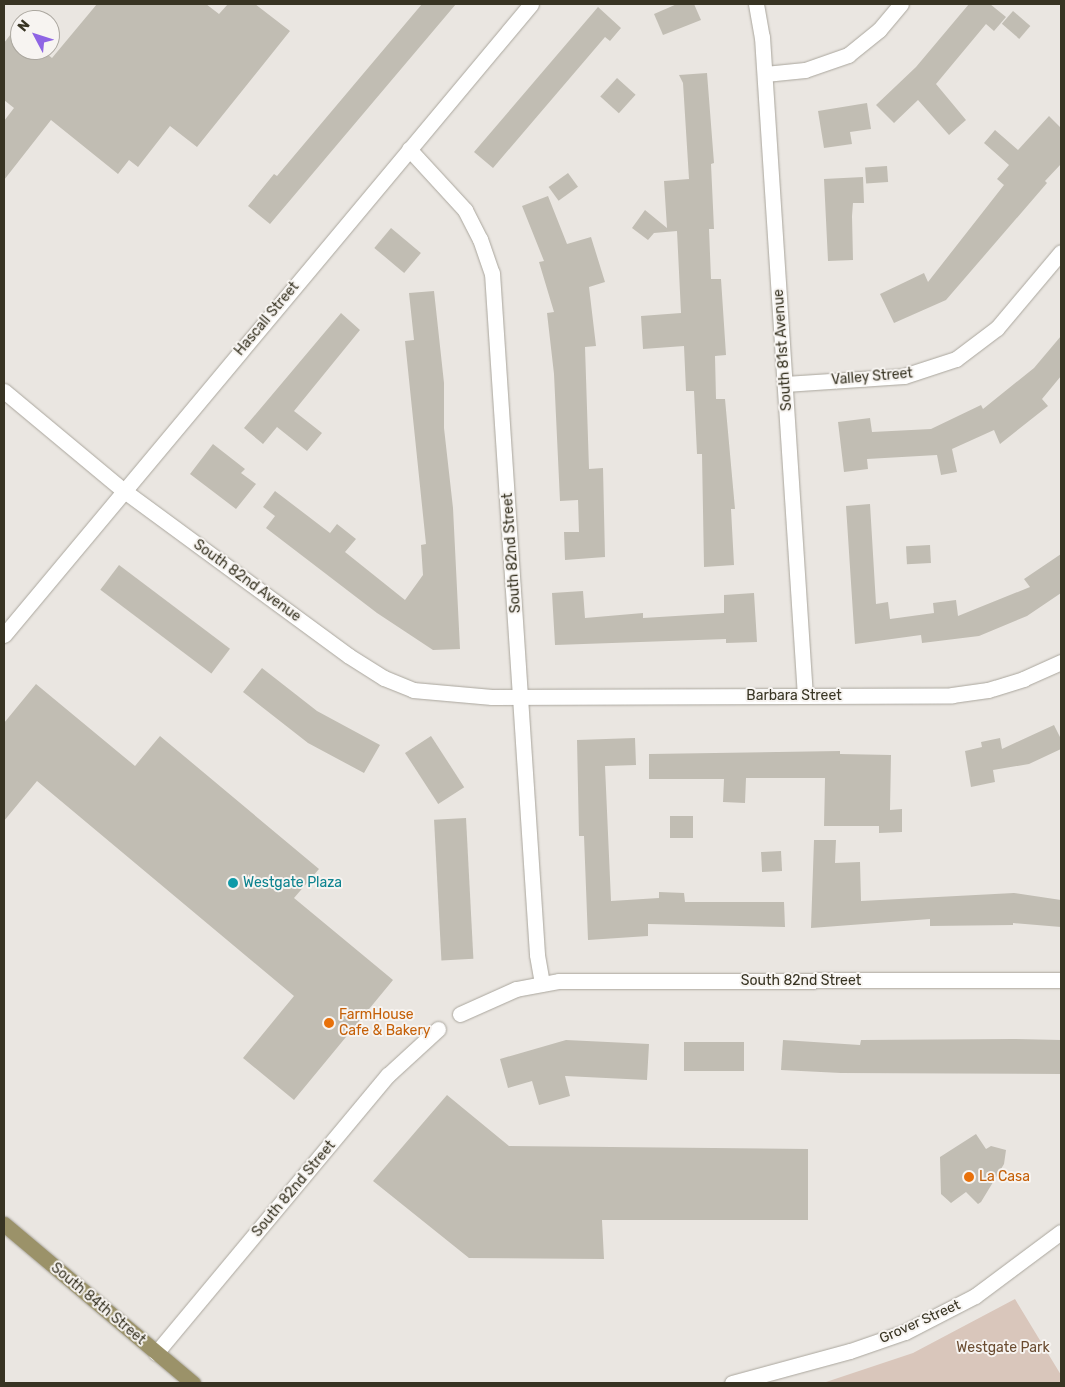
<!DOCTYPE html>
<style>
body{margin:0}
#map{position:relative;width:1065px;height:1387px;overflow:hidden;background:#eae6e1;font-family:Rubik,sans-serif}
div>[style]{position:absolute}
.green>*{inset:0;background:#d9c6bb}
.building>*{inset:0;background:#c1bdb3;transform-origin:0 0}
.roads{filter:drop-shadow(0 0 1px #aaa69d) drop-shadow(0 0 1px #aaa69d)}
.street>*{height:15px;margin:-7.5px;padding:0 7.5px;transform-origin:7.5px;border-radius:7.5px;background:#fff}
.secondary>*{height:15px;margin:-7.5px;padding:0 7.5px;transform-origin:7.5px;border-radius:7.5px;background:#fff}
.primary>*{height:15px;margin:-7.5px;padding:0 7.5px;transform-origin:7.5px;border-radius:7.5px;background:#9b9269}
.dots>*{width:14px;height:14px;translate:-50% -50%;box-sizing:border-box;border:2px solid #f7f4f1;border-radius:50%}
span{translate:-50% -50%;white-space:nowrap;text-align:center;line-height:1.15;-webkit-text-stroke:4px #f7f4f1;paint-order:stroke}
.street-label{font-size:14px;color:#383423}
.culture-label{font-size:14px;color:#0d838f}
.left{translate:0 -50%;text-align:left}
.food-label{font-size:14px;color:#c56008}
.park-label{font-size:14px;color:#6b4c31}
.frame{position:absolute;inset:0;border:5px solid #383423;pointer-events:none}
.north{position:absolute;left:10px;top:10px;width:50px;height:50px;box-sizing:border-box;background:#f7f4f1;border:1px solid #aba79f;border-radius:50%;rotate:310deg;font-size:14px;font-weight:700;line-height:20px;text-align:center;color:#383423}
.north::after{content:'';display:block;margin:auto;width:18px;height:22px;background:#8e64e4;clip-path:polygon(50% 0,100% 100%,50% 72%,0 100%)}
</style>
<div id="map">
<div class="green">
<i style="clip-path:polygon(1015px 1299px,1061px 1375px,1061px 1383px,823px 1383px,913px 1353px)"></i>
</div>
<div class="building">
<i style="clip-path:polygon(97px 4px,206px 4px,219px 14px,228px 4px,255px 4px,290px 31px,197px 147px,170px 126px,138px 167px,129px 160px,118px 174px,51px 120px,4px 180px,4px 121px,14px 108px,4px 100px,4px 43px,20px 22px,20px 50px,42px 50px,52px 58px)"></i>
<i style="clip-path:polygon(422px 4px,456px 4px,270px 224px,248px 206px,274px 174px,277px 176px)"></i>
<i style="clip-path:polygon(677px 4px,694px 4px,701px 20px,663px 35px,654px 14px)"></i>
<i style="clip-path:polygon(969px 4px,990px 4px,1006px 17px,994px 31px,986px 24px,936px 84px,966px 120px,949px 135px,918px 100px,894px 123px,876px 105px,916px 67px)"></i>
<i style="clip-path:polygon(598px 7px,621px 28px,610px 41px,605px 37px,493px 168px,474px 152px)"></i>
<i style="left:1013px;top:11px;width:23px;height:17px;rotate:41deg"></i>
<i style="clip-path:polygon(707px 73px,714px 163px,711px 164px,714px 229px,709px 229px,711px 279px,721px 279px,726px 355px,715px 356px,716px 399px,725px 399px,735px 509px,731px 509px,734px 565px,704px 567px,702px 454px,697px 454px,694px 391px,686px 391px,684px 346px,643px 349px,641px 316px,681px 313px,677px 231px,654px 233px,648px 240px,632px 228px,645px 210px,667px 228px,664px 181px,689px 179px,683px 83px,679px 75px)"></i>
<i style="left:617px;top:78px;width:25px;height:25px;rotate:42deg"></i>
<i style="clip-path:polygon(867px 103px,871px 129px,850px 132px,852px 144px,824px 148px,818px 111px)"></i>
<i style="clip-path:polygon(1049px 116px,1061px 128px,1061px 164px,1045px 181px,1047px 183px,946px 300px,894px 323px,880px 294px,924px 273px,928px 282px,1004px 185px,997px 179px,1009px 165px,984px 143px,995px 130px,1018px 150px)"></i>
<i style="left:887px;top:166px;width:16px;height:22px;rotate:86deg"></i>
<i style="left:568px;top:173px;width:17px;height:24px;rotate:54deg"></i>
<i style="clip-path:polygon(863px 177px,864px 203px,853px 203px,852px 216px,853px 260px,828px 261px,824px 179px)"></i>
<i style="clip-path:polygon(548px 196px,567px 244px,591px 237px,605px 282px,589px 287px,596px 346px,585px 347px,589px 469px,603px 468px,605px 557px,565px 560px,564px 532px,579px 532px,578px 500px,560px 501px,554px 374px,547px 313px,554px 312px,539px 262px,544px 261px,522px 206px)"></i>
<i style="left:391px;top:228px;width:39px;height:26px;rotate:40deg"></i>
<i style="clip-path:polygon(434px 291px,444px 383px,444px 428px,453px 508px,460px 649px,433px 650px,377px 613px,266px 528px,275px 516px,263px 507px,275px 491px,330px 533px,337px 524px,356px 539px,345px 552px,405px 600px,423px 575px,421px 545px,426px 544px,405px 341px,414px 340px,409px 293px)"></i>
<i style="clip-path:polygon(341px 313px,360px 330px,294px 411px,322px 433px,307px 451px,277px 427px,263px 444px,244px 428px)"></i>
<i style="clip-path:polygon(1061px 336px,1061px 376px,1042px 399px,1048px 406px,1000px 444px,994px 430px,952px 449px,957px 472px,941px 475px,937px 455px,867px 459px,868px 469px,844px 472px,838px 422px,870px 418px,872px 432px,931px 429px,981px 405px,983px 409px,1034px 368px)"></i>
<i style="clip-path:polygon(213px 444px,245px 469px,241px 473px,256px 484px,236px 509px,190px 474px)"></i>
<i style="clip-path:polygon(870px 504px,876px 604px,888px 602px,890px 619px,934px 613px,933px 603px,956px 600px,958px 616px,1030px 587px,1024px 579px,1061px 554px,1061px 593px,1027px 616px,979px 636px,922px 643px,921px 635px,855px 644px,846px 506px)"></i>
<i style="left:930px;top:545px;width:18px;height:24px;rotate:87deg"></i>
<i style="left:119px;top:565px;width:139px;height:31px;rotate:37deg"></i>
<i style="clip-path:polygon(583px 591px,585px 618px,643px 613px,643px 618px,724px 613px,724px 595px,754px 593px,757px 642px,726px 643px,726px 639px,555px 645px,552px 593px)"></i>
<i style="clip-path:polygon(262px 668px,317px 711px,380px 745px,364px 773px,308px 743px,243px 692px)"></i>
<i style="clip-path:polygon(36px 684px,135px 766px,160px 736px,319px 869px,294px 898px,393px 980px,294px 1100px,243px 1058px,294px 996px,37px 781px,4px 821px,4px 723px)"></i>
<i style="clip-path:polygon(1054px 725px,1061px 739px,1061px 749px,1029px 764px,993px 770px,995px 782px,971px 787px,965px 751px,982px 747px,981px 742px,1000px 738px,1002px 749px)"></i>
<i style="left:431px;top:736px;width:61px;height:31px;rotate:57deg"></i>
<i style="clip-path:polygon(635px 738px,636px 765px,605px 766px,611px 901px,659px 898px,659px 892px,684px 893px,685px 902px,784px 902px,785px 927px,648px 924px,648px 936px,588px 940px,584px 836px,579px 836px,577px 740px)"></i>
<i style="clip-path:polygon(840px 751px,840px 754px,891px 755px,890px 810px,902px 809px,902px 832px,879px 833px,879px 826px,824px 826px,825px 778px,746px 778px,745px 803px,723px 802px,724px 779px,649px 779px,649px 754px)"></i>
<i style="left:670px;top:816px;width:23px;height:22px"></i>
<i style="left:466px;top:818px;width:141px;height:32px;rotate:87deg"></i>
<i style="clip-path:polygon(814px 840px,836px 840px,835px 863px,860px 862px,861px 901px,1014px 893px,1061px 900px,1061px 927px,1013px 923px,1013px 925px,930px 926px,930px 919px,811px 928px)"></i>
<i style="left:781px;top:851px;width:20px;height:20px;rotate:87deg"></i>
<i style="clip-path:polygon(1013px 1039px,1061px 1040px,1061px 1074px,841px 1073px,781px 1070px,783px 1040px,860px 1045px,861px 1040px)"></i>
<i style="clip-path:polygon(566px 1040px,649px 1044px,647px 1080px,565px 1076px,570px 1096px,539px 1105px,532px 1081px,508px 1088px,500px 1059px)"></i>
<i style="left:684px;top:1042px;width:60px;height:29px"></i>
<i style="clip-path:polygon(447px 1095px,509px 1146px,808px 1149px,808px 1220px,602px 1220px,604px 1259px,469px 1258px,373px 1181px)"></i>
<i style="clip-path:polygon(976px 1134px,986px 1149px,991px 1146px,1006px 1150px,1004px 1164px,981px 1202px,978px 1204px,966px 1192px,951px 1203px,941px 1194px,940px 1157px)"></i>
</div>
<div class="roads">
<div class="street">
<i style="left:756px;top:4px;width:34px;rotate:80deg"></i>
<i style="left:762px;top:37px;width:660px;rotate:86.27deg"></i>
<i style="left:765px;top:74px;width:40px;rotate:-5.7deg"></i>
<i style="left:805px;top:70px;width:46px;rotate:-19.2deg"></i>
<i style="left:848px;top:55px;width:40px;rotate:-39deg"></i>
<i style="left:879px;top:30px;width:34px;rotate:-50deg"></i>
<i style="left:409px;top:149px;width:83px;rotate:47.4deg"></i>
<i style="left:465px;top:210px;width:33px;rotate:63deg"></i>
<i style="left:480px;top:239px;width:36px;rotate:71deg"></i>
<i style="left:492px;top:273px;width:683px;rotate:86.22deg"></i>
<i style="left:537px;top:955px;width:29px;rotate:80deg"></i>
<i style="left:785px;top:384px;width:119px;rotate:-3.8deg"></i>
<i style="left:904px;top:376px;width:55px;rotate:-18.1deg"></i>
<i style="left:956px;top:359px;width:51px;rotate:-37.1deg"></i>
<i style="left:997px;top:328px;width:99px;rotate:-49.9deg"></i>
<i style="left:4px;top:391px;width:155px;rotate:39.8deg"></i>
<i style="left:123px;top:490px;width:280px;rotate:36.3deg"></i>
<i style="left:349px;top:656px;width:41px;rotate:32.2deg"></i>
<i style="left:384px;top:678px;width:31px;rotate:22deg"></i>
<i style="left:413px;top:690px;width:79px;rotate:5.1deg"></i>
<i style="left:492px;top:697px;width:460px;rotate:-0.2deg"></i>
<i style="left:952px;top:695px;width:36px;rotate:-8deg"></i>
<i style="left:988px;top:690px;width:37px;rotate:-17deg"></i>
<i style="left:1023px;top:679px;width:42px;rotate:-24.1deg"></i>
<i style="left:4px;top:635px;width:822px;rotate:-50.13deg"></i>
<i style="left:460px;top:1014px;width:61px;rotate:-24.1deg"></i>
<i style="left:516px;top:989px;width:44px;rotate:-10.5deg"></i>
<i style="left:559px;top:981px;width:502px;rotate:-0.11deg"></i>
<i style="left:156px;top:1353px;width:362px;rotate:-50.2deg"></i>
<i style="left:388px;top:1075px;width:68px;rotate:-42.6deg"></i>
</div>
<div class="secondary">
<i style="left:732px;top:1383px;width:122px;rotate:-15.2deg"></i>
<i style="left:850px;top:1351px;width:58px;rotate:-19.1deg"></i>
<i style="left:905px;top:1332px;width:79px;rotate:-27.2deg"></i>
<i style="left:975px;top:1296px;width:107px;rotate:-36.7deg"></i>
</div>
<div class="primary">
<i style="left:4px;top:1224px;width:247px;rotate:40.1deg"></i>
</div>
</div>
<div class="dots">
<i style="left:233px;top:883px;background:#0f9aa8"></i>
<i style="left:329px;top:1023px;background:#e8710a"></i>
<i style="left:969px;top:1177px;background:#e8710a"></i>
</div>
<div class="street-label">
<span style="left:267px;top:319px;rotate:-50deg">Hascall Street</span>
<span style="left:783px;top:350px;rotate:-94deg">South 81st Avenue</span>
<span style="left:872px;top:377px;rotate:-5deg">Valley Street</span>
<span style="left:512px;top:553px;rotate:-94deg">South 82nd Street</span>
<span style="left:247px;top:581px;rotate:36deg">South 82nd Avenue</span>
<span style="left:794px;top:696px">Barbara Street</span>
<span style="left:801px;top:981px">South 82nd Street</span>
<span style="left:294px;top:1189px;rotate:-50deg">South 82nd Street</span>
<span style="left:98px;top:1304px;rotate:40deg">South 84th Street</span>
<span style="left:920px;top:1322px;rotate:-24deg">Grover Street</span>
</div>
<div class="culture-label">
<span class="left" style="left:243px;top:883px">Westgate Plaza</span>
</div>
<div class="food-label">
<span class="left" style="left:339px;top:1023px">FarmHouse<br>Cafe &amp; Bakery</span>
<span class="left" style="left:979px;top:1177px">La Casa</span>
</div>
<div class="park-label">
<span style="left:1003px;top:1348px">Westgate Park</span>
</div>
<div class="frame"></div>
<div class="north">N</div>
</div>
